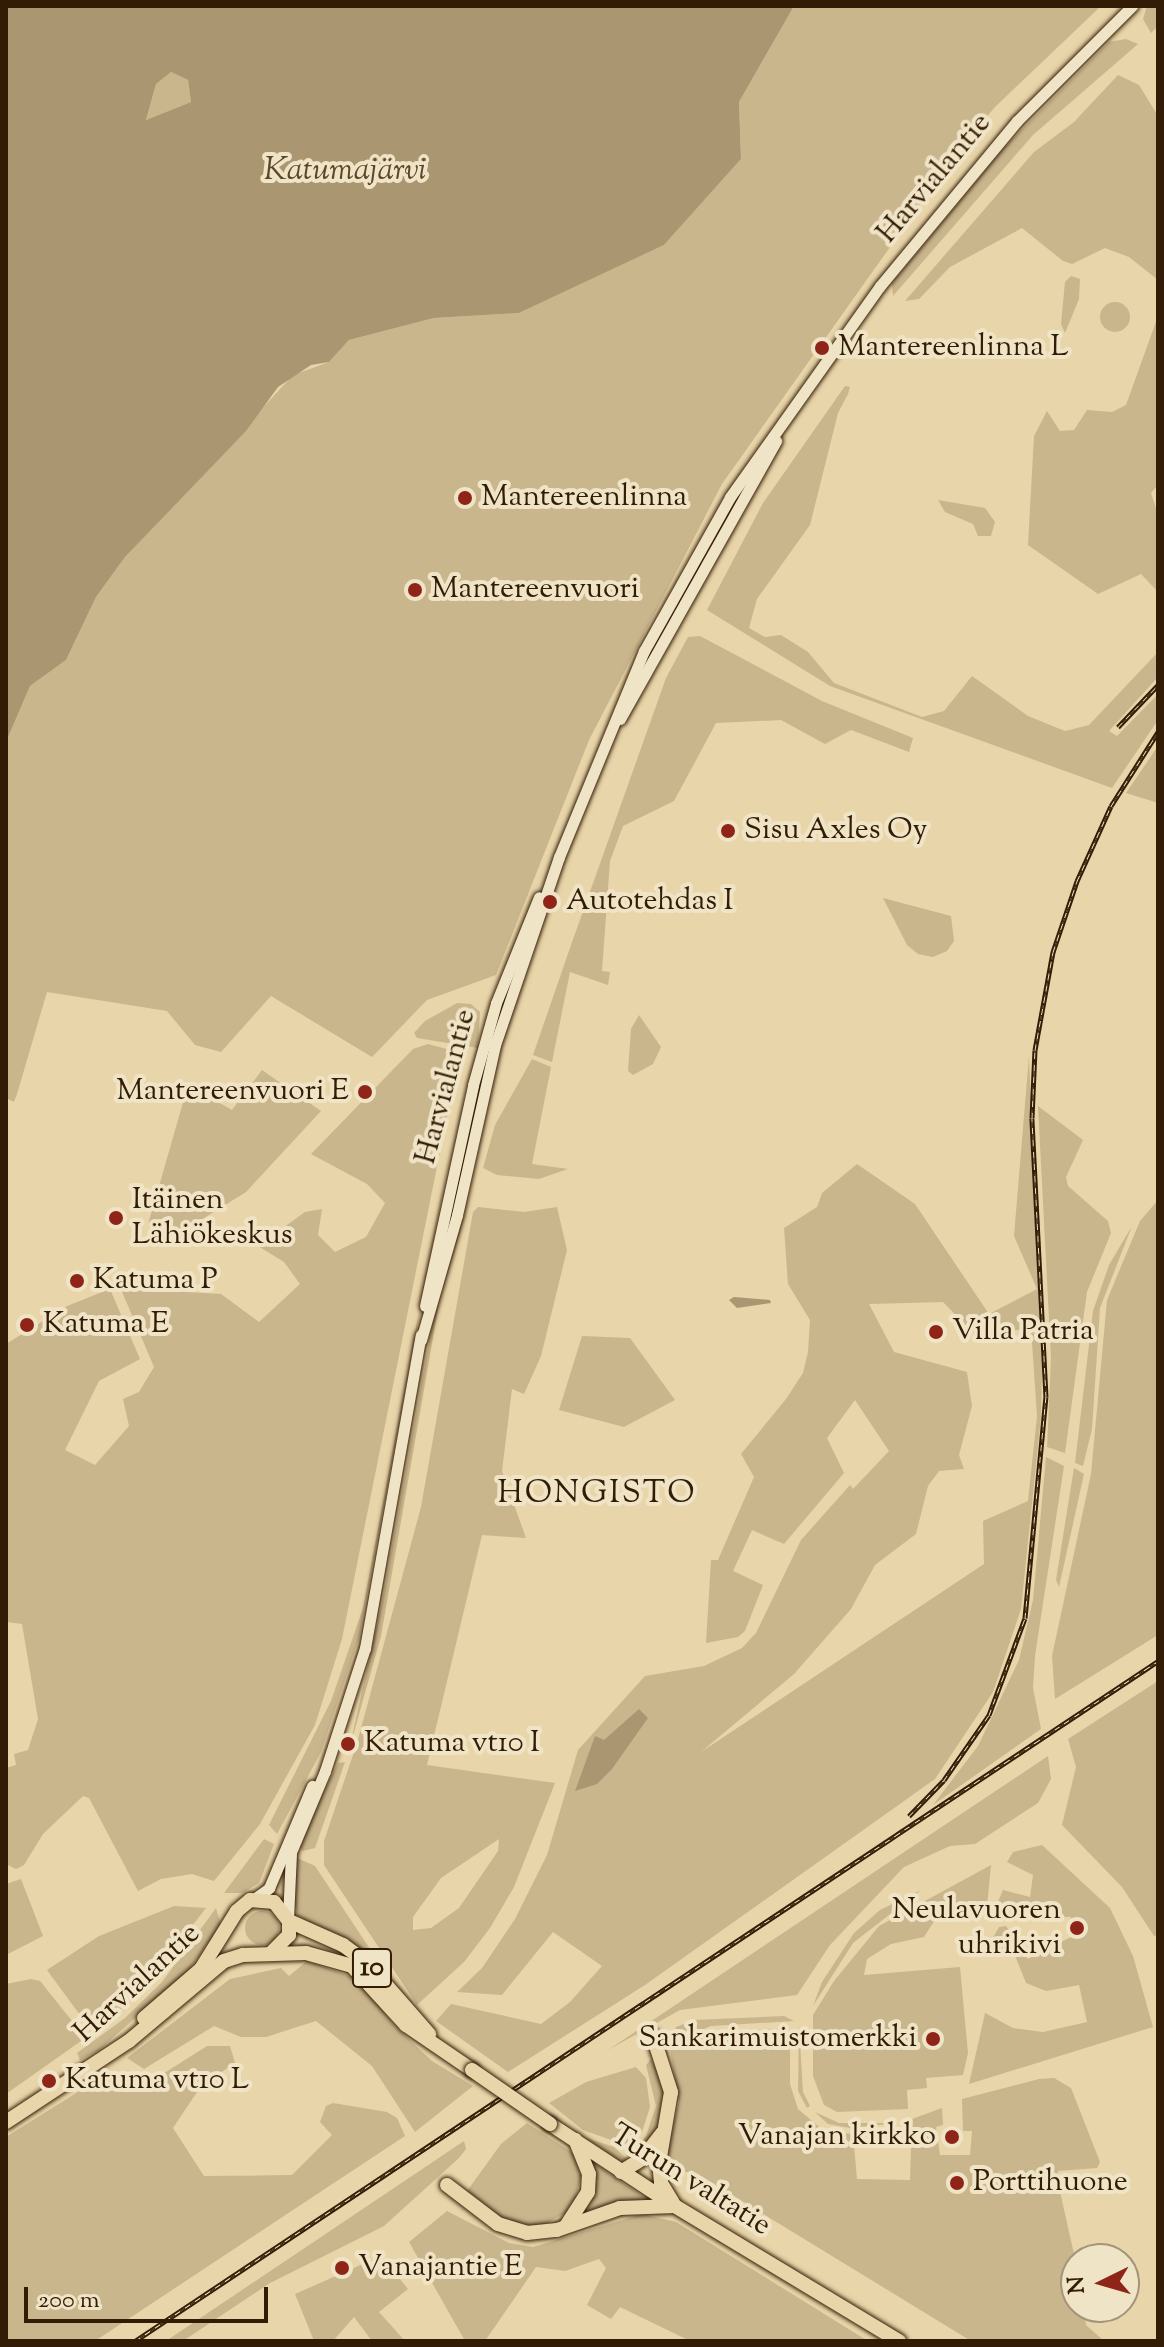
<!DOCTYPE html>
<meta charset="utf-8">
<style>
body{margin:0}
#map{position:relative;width:1164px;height:2347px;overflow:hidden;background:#e8d5a9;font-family:"Sorts Mill Goudy",serif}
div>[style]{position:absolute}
.green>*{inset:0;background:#c9b68d}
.round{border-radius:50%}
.water>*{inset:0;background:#aa9671}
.stream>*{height:2px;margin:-1px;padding:0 1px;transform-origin:1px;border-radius:1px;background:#aa9671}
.roads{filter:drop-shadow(0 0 2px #331c05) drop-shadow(0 0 2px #331c05)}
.secondary>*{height:11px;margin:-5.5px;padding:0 5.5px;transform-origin:5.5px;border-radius:5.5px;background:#f0e4c7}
.trunk>*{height:14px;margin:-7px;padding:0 7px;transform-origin:7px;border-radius:7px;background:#e8d5a9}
.rail>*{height:5px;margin-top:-2.5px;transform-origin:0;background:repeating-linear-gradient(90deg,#f0e4c7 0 6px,#331c05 0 12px);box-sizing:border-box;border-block:2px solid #331c05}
.bridges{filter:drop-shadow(0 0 2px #331c05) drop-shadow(0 0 2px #331c05)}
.trunk-bridge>*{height:14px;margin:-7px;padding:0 7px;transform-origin:7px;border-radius:7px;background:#e8d5a9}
.dots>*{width:22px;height:22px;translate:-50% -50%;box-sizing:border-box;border:4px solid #f0e4c7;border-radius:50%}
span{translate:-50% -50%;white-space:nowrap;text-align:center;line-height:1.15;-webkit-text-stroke:8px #f0e4c7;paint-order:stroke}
.shield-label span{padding:2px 6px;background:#f0e4c7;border:2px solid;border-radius:6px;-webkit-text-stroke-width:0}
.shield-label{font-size:28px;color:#331c05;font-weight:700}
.street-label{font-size:30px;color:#331c05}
.poi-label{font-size:30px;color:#331c05}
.left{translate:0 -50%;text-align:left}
.right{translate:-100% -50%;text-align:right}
.water-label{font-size:32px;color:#5d472b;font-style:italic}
.neighbourhood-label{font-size:32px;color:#331c05;letter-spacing:2px}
.frame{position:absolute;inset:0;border:8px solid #331c05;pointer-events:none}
.north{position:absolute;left:1060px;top:2243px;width:80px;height:80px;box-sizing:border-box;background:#f0e4c7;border:2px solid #a49479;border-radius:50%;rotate:265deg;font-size:22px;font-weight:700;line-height:32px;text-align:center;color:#331c05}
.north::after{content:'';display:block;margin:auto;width:28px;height:36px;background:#8f2418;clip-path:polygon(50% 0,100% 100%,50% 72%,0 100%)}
.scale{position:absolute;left:24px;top:2287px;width:244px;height:36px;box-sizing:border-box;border:4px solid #331c05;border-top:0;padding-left:10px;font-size:24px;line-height:28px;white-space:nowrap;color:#331c05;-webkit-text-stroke:6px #f0e4c7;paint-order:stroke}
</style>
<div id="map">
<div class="green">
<i style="clip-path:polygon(794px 6px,1101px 6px,995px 107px,961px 147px,722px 484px,589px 740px,496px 975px,427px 1000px,372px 1057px,271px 996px,221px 1052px,195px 1045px,167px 1011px,47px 992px,17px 1094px,14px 1102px,6px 1098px,6px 742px,30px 686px,66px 660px,96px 597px,125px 557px,293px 375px,329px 362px,349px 340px,434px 318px,519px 313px,664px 245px,741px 159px,739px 102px)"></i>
<i style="clip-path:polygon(1147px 6px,1158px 6px,1158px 26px,1151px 33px,1143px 19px)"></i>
<i style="clip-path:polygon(1126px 39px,1138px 44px,1033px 135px,893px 296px,892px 283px,1000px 152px,1109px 42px)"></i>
<i style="clip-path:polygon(171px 72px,188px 80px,191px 102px,146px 120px,156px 84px)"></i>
<i style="clip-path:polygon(1118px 75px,1139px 85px,1158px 116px,1158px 280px,1129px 257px,1105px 248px,1072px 264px,1063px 261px,1022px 228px,950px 267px,919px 299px,905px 301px,1034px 152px,1074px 122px)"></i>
<i style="clip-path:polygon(1071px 276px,1080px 279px,1079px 299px,1065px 333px,1061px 324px,1065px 282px)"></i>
<i class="round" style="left:1100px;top:302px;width:30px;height:30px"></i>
<i style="clip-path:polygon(1158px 316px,1158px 485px,1151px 493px,1158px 515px,1158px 592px,1141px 574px,1098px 594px,1028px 545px,1034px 436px,1047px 411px,1060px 431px,1074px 430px,1087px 410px,1112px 412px,1126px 405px)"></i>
<i style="clip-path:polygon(845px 386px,850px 387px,848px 394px,838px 413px,810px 525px,757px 599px,749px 628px,765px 637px,781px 635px,808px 652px,834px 683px,922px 717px,944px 711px,972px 676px,1028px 716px,1065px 731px,1089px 725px,1158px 652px,1158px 677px,1109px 731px,1117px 736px,1158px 694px,1158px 720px,1112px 788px,830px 686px,707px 610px,763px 503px)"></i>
<i style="clip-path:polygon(938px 500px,985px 508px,995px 522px,991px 536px,978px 536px,973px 524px,945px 512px)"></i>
<i style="clip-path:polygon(700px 636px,822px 701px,913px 738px,909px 752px,851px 730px,825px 744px,781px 720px,716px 723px,674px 801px,623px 826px,610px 861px,602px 971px,610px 972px,608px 985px,570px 972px,552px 1062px,533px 1055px,571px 945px,666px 678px,688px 637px)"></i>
<i style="clip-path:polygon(1158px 746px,1158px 803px,1126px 793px)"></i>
<i style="clip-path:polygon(883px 898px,951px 916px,954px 941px,947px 951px,933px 957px,918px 954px,907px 945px)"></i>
<i style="clip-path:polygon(457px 1003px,471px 1004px,480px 1012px,478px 1048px,417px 1038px,414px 1033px,425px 1021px)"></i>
<i style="clip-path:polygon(639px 1015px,661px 1047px,653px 1064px,633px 1075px,628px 1071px,631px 1029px)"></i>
<i style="clip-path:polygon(428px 1044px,454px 1051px,451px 1097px,342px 1639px,315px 1725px,260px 1824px,214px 1881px,192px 1874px,161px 1879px,138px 1891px,89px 1798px,83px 1796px,43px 1834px,24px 1865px,16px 1869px,8px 1865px,6px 1768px,16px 1765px,14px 1754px,28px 1750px,38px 1719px,22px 1624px,6px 1622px,6px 1344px,67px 1306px,110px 1289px,140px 1359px,99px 1381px,65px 1450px,95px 1465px,129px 1426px,123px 1399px,139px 1392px,154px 1367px,120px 1287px,159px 1273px,168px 1291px,221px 1294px,259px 1322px,300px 1284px,284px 1262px,258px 1246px,305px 1212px,322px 1209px,318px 1235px,335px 1252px,366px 1237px,385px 1203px,367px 1184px,311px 1154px,413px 1049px)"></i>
<i style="clip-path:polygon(evenodd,1029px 1056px,1042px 1368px,1041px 1417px,1021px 1609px,993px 1692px,935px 1779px,645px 1985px,508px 2072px,436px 2021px,451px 2004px,541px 2024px,570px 2002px,602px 1966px,553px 1932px,502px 1995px,457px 1992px,482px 1968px,515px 1919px,547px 1855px,578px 1750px,645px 1676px,704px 1666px,742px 1648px,756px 1633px,801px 1540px,850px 1485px,853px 1489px,889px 1451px,855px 1400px,827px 1438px,844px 1473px,784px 1544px,752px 1530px,733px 1571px,763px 1585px,745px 1631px,738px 1637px,706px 1643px,711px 1560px,718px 1560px,754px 1477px,741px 1454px,786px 1399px,803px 1373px,808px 1352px,810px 1320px,788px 1284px,784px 1228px,817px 1207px,822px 1193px,857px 1164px,915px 1204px,989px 1314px,1037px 1289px,1014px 1236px,1029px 1056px,943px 1302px,976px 1336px,1031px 1328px,1037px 1416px,1028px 1501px,983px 1521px,984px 1564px,701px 1752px,794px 1674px,851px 1609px,875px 1565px,916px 1534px,928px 1486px,939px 1471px,964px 1469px,959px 1455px,972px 1406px,967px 1372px,894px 1352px,869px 1304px,943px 1302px)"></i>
<i style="clip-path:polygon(532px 1059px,551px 1067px,532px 1164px,568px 1169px,539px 1179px,497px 1175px,483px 1168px,495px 1125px)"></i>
<i style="clip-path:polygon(262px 1070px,321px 1111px,246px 1192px,159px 1246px,153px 1242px,149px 1221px,188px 1085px,232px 1110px)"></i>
<i style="clip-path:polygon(1038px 1106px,1083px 1140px,1066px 1177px,1068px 1186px,1108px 1221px,1111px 1233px,1087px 1292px,1065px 1453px,1047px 1447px,1051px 1358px)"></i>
<i style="clip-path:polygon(456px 1116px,359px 1638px,321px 1752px,277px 1834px,269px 1825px,331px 1701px,363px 1608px)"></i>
<i style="clip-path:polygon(470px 1199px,440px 1298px,381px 1636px,348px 1754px,383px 1598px,437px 1298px)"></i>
<i style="clip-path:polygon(1158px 1200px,1158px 1635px,1055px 1699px,1052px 1656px,1091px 1474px,1107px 1300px,1140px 1221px)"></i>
<i style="clip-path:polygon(evenodd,478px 1207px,524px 1212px,557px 1207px,567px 1250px,541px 1356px,524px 1394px,512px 1389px,502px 1471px,526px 1538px,482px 1535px,427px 1765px,555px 1783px,514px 1887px,490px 1928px,464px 1962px,417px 2005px,324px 1865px,324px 1841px,357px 1743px,421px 1507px,473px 1212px,478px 1207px,499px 1839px,498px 1851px,459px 1908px,431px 1928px,413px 1930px,413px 1917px,441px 1878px,499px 1839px)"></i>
<i style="clip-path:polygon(1132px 1226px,1100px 1308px,1092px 1429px,1083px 1466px,1075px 1463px,1093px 1311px,1109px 1265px)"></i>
<i style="clip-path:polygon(582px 1336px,630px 1338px,675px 1400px,624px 1427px,559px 1410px)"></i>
<i style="clip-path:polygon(1046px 1457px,1064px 1466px,1035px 1656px,1033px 1688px,1041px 1729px,933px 1805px,978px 1746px,1019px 1660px,1033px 1600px)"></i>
<i style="clip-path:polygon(1074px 1468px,1084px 1474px,1059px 1587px,1056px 1580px)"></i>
<i style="clip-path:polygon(1158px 1681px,1158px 1935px,1154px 1936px,1122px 1887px,1062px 1825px,1076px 1767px,1068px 1739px)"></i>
<i style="clip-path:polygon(1048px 1756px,1051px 1779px,1038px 1803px,975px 1844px,950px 1846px,904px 1867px,830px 1945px,797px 1995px,680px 2010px,608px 2050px)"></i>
<i style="clip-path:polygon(345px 1762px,315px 1848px,303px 1851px,299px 1847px,310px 1821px,338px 1763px)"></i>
<i style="clip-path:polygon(264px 1839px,274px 1844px,259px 1883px,242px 1893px,224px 1893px)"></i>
<i style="clip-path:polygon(1042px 1845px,1110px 1908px,1133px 1956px,1153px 2027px,969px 2084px,985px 2013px,1013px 2028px,1043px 2032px,1087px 2022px,1079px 1985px,1046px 1991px,1026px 1983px,1014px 1953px,993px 1950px,990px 1943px,999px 1927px,1006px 1926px,1028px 1959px,1071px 1937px,1071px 1917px,1027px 1916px,997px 1904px,1003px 1890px,1030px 1897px,1033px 1875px,1007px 1862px,1013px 1852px)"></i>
<i style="clip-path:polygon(295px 1857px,315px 1866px,376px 1958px,298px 1916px,293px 1897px)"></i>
<i style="clip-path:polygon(991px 1865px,987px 1907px,938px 1915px,924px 1937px,891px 1944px,867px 1959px,864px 1975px,960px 1967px,968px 2053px,963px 2075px,926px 2078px,927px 2088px,907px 2090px,908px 2109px,837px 2112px,824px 2105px,813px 2076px,813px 2015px,834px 1981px,879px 1926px)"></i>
<i style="clip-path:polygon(21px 1879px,43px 1936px,6px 1955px,6px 1884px)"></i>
<i style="clip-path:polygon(921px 1890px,853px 1943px,813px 2006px,822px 1982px,854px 1933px,880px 1910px)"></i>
<i style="clip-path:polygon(174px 1906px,206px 1908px,137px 1997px,91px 2030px,47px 1970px,99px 1936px)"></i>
<i style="clip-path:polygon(216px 1908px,221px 1925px,189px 1970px,99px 2050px,80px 2060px,77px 2053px,125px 2018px,162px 1982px)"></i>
<i class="round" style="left:245px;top:1911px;width:34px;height:34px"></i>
<i style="clip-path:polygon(307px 1961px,360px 1980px,392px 2023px,432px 2061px,473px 2086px,415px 2132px,372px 2066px,316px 2021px,266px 2037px,241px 2037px,214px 2026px,144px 2069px,127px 2058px,230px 1979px,281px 1968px,289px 1976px)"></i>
<i style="clip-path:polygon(31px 1979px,40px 1981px,81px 2032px,81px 2041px,6px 2094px,6px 1984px)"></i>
<i style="clip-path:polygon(784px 2016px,794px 2021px,711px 2026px,671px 2043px,676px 2027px,694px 2020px)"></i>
<i style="clip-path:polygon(799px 2025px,803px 2092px,810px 2106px,807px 2108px,798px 2091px)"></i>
<i style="clip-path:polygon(777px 2029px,790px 2034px,790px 2084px,798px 2109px,824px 2131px,853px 2134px,857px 2179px,910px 2180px,912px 2119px,942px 2108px,943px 2125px,936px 2127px,940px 2155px,970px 2155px,972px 2131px,963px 2131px,962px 2099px,1039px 2079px,1054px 2078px,1071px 2088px,1100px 2162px,1097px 2168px,1058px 2171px,1059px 2187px,1076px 2263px,1076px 2307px,1083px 2307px,1086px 2325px,1104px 2341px,971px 2341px,698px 2174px,663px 2168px,679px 2102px,670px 2049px,722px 2031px)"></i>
<i style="clip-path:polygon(207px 2046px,230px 2046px,235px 2063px,201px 2086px,173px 2128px,204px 2176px,292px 2175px,332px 2135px,320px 2122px,326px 2106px,333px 2103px,387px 2112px,397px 2118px,405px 2136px,95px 2341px,6px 2341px,6px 2137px,105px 2075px,136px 2091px)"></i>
<i style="clip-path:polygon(651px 2059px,665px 2083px,662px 2122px,636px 2160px,633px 2153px,646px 2136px,656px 2106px,646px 2065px)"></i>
<i style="clip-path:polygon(636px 2067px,646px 2078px,650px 2107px,642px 2132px,628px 2146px,583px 2130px,549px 2103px,586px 2082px)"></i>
<i style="clip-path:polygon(815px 2112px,839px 2123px,898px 2123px,850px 2128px,828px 2124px)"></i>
<i style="clip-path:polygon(527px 2123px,573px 2153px,581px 2176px,573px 2209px,541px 2226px,509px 2223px,467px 2191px,501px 2144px)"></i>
<i style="clip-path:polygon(584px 2137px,614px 2147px,630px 2162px,618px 2160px)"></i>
<i style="clip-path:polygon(464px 2141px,466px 2149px,459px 2158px,384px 2226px,270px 2283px,183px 2341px,166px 2341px)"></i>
<i style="clip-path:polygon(593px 2162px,649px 2201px,579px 2218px)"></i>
<i style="clip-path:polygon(447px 2211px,509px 2243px,533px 2247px,642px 2214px,676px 2222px,868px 2341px,690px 2341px,620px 2307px,611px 2319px,587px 2305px,606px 2268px,599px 2259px,565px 2271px,536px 2267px,485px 2341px,465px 2341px,409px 2242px)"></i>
<i style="clip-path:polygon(381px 2256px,408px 2289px,379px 2312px,405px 2341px,372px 2341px,354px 2317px,333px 2341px,314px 2341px,295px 2294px)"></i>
</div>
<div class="water">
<i style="clip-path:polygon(evenodd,6px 6px,794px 6px,739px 102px,741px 159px,664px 245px,519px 313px,434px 318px,349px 340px,329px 362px,311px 365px,278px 387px,246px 431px,125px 557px,96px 597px,66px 660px,30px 686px,6px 742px,6px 6px,171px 72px,188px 80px,191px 102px,146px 120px,156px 84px,171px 72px)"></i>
<i style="clip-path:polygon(734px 1297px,770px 1300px,771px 1303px,737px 1308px,729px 1300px)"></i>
<i style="clip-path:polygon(639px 1709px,648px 1718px,612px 1769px,597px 1784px,575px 1791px,595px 1736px,604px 1740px)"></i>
</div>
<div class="stream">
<i style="left:1157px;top:1204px;width:1px"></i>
</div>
<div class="roads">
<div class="secondary">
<i style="left:620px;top:719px;width:319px;rotate:-60.7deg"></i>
<i style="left:425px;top:1306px;width:226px;rotate:-77.7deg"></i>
<i style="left:473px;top:1085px;width:85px;rotate:-74.3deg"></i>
<i style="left:496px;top:1003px;width:114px;rotate:-67.9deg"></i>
<i style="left:421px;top:1340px;width:130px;rotate:-73.9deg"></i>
<i style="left:457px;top:1215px;width:174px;rotate:-77.4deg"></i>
<i style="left:495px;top:1045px;width:199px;rotate:-71.2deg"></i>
<i style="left:559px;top:857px;width:223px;rotate:-67.6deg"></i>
<i style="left:644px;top:651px;width:176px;rotate:-60.8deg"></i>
<i style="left:730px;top:497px;width:259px;rotate:-54.6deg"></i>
<i style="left:880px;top:286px;width:214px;rotate:-50.3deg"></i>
<i style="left:1017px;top:121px;width:163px;rotate:-45deg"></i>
<i style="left:254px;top:1899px;width:19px;rotate:-36deg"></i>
<i style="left:269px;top:1888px;width:111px;rotate:-67.1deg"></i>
<i style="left:288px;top:1919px;width:67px;rotate:-87.4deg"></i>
<i style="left:291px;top:1852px;width:88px;rotate:-67.2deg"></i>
<i style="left:325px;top:1771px;width:129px;rotate:-72deg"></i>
<i style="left:365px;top:1648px;width:318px;rotate:-79.9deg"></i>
</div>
<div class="trunk">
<i style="left:289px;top:1921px;width:59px;rotate:24deg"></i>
<i style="left:343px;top:1945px;width:29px;rotate:36deg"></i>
<i style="left:366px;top:1962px;width:96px;rotate:48.8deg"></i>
<i style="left:144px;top:2018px;width:75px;rotate:-40.7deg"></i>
<i style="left:201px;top:1969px;width:68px;rotate:-58.2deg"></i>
<i style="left:237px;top:1911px;width:17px;rotate:-40deg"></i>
<i style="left:250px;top:1900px;width:24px;rotate:5deg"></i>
<i style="left:274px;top:1902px;width:24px;rotate:52deg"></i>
<i style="left:289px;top:1921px;width:14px;rotate:90deg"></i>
<i style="left:289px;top:1935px;width:27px;rotate:135deg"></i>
<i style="left:653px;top:2036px;width:59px;rotate:72.2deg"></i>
<i style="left:671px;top:2092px;width:72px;rotate:99.6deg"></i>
<i style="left:659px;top:2163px;width:20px;rotate:84deg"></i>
<i style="left:661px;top:2183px;width:23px;rotate:59deg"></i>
<i style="left:6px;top:2122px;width:147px;rotate:-33.4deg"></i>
<i style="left:129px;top:2041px;width:124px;rotate:-40.1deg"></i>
<i style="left:224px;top:1961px;width:20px;rotate:-18deg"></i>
<i style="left:243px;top:1955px;width:63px;rotate:-1.8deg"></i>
<i style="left:306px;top:1953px;width:48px;rotate:15.8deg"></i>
<i style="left:352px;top:1966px;width:80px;rotate:47.5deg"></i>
<i style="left:406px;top:2025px;width:80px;rotate:34.3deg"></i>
<i style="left:550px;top:2124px;width:149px;rotate:33.3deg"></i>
<i style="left:675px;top:2206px;width:262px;rotate:31.1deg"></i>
<i style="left:621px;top:2172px;width:25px;rotate:-32deg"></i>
<i style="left:642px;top:2159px;width:33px;rotate:-52deg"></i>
<i style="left:447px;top:2185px;width:64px;rotate:37.4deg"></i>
<i style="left:498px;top:2224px;width:30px;rotate:17deg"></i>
<i style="left:527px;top:2233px;width:30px;rotate:-6deg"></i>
<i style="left:557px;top:2230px;width:67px;rotate:-19.2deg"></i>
<i style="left:620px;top:2208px;width:55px;rotate:-2.1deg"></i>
<i style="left:566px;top:2226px;width:40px;rotate:-57.1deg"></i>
<i style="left:588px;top:2192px;width:18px;rotate:-87deg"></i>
<i style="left:589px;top:2174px;width:37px;rotate:-112deg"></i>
</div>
</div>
<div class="rail">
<i style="left:1118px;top:727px;width:58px;rotate:-46.4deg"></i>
<i style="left:909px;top:1816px;width:50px;rotate:-45.8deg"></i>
<i style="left:944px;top:1780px;width:79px;rotate:-55.3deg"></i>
<i style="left:989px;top:1715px;width:103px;rotate:-69.6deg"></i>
<i style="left:1025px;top:1618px;width:222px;rotate:-84.6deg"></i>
<i style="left:1046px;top:1397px;width:279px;rotate:-92.9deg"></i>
<i style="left:1032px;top:1118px;width:68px;rotate:-87.5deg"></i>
<i style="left:1035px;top:1050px;width:100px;rotate:-79.6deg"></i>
<i style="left:1053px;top:952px;width:75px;rotate:-71.3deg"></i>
<i style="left:1077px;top:881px;width:82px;rotate:-65.6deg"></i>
<i style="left:1111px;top:806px;width:88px;rotate:-57.6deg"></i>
<i style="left:135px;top:2341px;width:1228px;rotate:-33.61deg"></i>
</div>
<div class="bridges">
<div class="trunk-bridge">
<i style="left:472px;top:2070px;width:95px;rotate:34.7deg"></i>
</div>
</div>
<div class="dots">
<i style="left:822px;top:348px;background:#8f2418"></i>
<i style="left:465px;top:498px;background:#8f2418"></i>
<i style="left:415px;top:590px;background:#8f2418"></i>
<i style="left:728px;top:831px;background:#8f2418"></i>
<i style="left:550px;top:902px;background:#8f2418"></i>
<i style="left:365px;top:1092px;background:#8f2418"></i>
<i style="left:116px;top:1218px;background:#8f2418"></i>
<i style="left:77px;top:1281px;background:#8f2418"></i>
<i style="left:27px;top:1325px;background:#8f2418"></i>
<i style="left:936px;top:1332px;background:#8f2418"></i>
<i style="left:348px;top:1744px;background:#8f2418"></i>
<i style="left:1077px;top:1928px;background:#8f2418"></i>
<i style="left:933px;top:2039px;background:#8f2418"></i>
<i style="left:49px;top:2081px;background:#8f2418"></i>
<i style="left:952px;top:2137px;background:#8f2418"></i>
<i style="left:957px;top:2183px;background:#8f2418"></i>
<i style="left:342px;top:2268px;background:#8f2418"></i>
</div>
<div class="shield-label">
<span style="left:372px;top:1968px">10</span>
</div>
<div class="street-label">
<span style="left:935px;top:179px;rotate:-50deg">Harvialantie</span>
<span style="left:447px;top:1087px;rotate:-75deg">Harvialantie</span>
<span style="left:138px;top:1984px;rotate:-43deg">Harvialantie</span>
<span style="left:690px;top:2181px;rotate:32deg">Turun valtatie</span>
</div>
<div class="poi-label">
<span class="left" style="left:838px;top:348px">Mantereenlinna L</span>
<span class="left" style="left:481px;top:498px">Mantereenlinna</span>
<span class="left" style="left:431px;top:590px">Mantereenvuori</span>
<span class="left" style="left:744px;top:831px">Sisu Axles Oy</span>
<span class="left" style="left:566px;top:902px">Autotehdas I</span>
<span class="right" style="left:349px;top:1092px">Mantereenvuori E</span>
<span class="left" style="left:132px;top:1218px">Itäinen<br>Lähiökeskus</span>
<span class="left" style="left:93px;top:1281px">Katuma P</span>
<span class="left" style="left:43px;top:1325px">Katuma E</span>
<span class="left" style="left:952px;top:1332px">Villa Patria</span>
<span class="left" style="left:364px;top:1744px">Katuma vt10 I</span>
<span class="right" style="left:1061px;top:1928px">Neulavuoren<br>uhrikivi</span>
<span class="right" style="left:917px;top:2039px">Sankarimuistomerkki</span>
<span class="left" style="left:65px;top:2081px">Katuma vt10 L</span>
<span class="right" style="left:936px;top:2137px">Vanajan kirkko</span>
<span class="left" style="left:973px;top:2183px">Porttihuone</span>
<span class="left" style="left:358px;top:2268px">Vanajantie E</span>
</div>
<div class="water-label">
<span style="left:345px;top:171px">Katumajärvi</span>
</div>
<div class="neighbourhood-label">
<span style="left:597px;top:1494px">HONGISTO</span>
</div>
<div class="frame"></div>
<div class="north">N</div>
<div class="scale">200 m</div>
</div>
